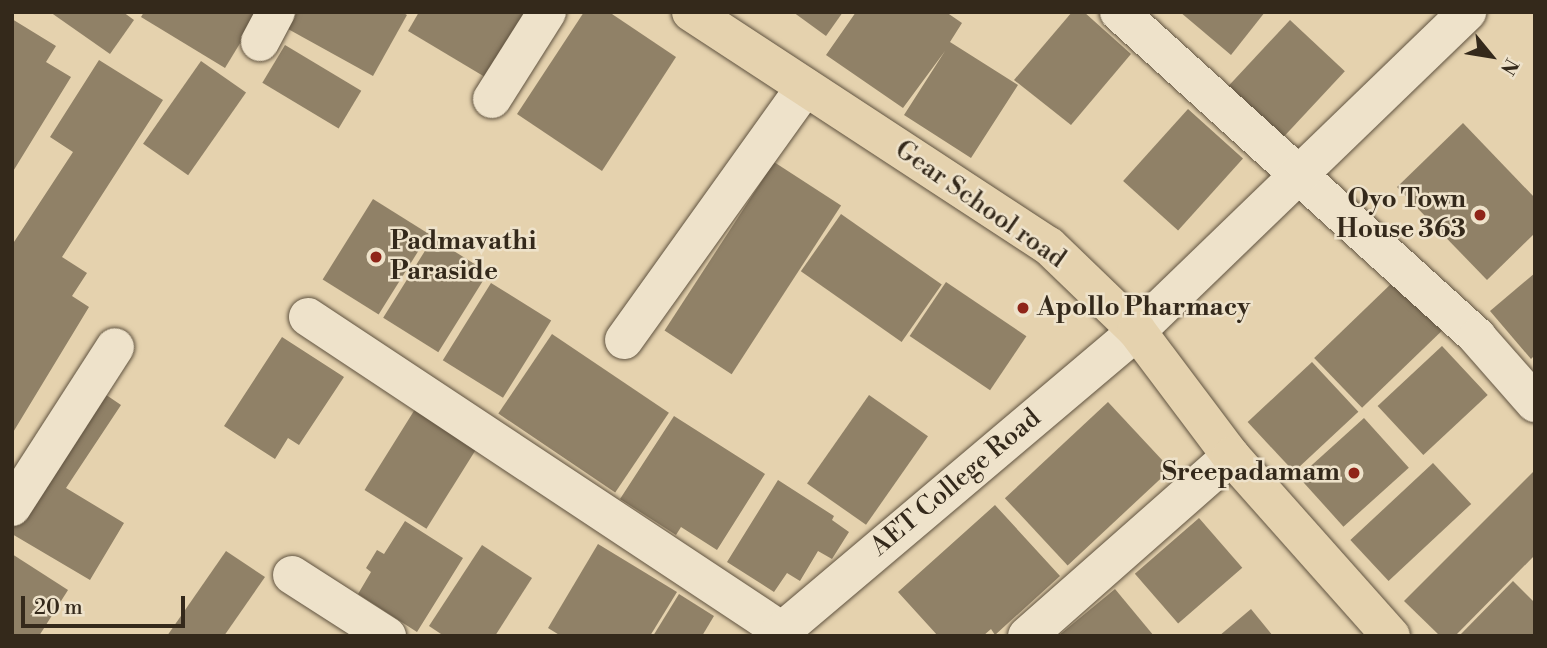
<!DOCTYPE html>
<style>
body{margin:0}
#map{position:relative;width:1547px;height:648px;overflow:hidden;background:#e5d2ae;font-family:"Libre Bodoni",serif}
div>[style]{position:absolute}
.building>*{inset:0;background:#908167;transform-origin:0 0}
.roads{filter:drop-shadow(0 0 2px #605340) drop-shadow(0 0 2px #605340)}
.minor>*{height:38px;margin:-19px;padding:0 19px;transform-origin:19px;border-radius:19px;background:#eee2ca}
.major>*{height:38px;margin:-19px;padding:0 19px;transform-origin:19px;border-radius:19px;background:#e5d2ae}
.dots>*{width:19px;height:19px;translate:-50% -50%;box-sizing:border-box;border:4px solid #eee2ca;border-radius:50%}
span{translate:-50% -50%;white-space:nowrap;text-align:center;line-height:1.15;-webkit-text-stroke:5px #eee2ca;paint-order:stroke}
.poi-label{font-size:26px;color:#34291b;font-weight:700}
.right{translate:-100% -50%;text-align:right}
.left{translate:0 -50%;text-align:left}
.street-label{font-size:26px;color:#34291b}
.frame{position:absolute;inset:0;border:14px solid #34291b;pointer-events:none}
.north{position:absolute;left:1456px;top:21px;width:70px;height:70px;-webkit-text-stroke:5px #eee2ca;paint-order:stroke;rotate:120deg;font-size:19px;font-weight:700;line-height:28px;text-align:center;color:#34291b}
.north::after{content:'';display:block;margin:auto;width:24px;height:32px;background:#34291b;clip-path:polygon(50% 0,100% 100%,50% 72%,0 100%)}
.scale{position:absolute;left:21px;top:596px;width:164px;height:32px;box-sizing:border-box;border:4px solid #34291b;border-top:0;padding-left:9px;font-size:21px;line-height:24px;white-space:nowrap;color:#34291b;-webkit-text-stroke:5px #eee2ca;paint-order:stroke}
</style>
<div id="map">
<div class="building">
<i style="clip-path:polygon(50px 12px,123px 12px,134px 20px,110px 54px)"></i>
<i style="clip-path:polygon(144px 12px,259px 12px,225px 68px,141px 17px)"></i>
<i style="clip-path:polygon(297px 12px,402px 12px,407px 15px,373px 76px,288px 29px)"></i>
<i style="clip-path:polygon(419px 12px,538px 12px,495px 83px,408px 31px)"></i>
<i style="clip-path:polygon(584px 12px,609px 12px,676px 57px,602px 171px,517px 114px)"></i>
<i style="clip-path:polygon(793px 12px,843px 12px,826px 36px)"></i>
<i style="clip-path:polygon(856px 12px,946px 12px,962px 23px,950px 42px,1018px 85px,971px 158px,904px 115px,945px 51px,903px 108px,826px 55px)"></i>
<i style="clip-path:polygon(1072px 12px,1084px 12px,1131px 54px,1071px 125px,1014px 80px)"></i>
<i style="clip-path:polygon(1180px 12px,1265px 12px,1231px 55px)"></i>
<i style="clip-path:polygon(12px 19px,56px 46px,46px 62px,71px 77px,12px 173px)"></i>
<i style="left:1290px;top:20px;width:75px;height:94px;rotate:43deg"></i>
<i style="left:285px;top:45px;width:89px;height:44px;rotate:31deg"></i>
<i style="clip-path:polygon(99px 60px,163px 100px,62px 257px,87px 273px,72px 296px,89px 307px,12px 434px,12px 245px,73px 152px,50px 137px)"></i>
<i style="left:201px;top:61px;width:55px;height:101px;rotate:35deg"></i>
<i style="left:1188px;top:109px;width:74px;height:97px;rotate:42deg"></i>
<i style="clip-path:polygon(1463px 123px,1535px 198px,1535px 233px,1487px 280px,1397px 187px)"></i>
<i style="left:774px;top:162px;width:80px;height:201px;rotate:33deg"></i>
<i style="left:373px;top:199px;width:66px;height:95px;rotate:32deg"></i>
<i style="left:841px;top:214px;width:123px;height:70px;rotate:35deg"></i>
<i style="left:433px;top:238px;width:65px;height:94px;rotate:32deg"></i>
<i style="clip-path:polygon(1535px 273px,1535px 355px,1531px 359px,1490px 311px)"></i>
<i style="left:1394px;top:281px;width:69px;height:111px;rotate:46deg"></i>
<i style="left:946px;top:282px;width:97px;height:65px;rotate:34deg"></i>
<i style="left:491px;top:283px;width:71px;height:91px;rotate:32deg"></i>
<i style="left:552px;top:334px;width:141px;height:96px;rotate:34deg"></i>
<i style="clip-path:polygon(282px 337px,344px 377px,299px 445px,288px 438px,275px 459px,224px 426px)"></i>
<i style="left:1442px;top:346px;width:67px;height:88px;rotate:47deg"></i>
<i style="left:1312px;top:362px;width:68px;height:88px;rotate:47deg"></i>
<i style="clip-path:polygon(96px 388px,121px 405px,66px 488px,124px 523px,90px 580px,12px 534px,12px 520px)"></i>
<i style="left:869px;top:395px;width:72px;height:108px;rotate:35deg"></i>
<i style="left:1108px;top:402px;width:92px;height:141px;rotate:47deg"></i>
<i style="left:417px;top:406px;width:73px;height:99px;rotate:32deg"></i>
<i style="clip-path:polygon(674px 416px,765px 474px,717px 550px,681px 527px,676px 535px,620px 499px)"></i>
<i style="left:1364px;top:418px;width:67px;height:88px;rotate:48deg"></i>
<i style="left:1433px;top:463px;width:56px;height:113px;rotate:47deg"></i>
<i style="clip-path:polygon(1535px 470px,1535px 555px,1455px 636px,1440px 636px,1404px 601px)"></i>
<i style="clip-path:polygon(778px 480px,834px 516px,832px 520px,849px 532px,832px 559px,818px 551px,800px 581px,787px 573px,774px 592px,727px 562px)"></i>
<i style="clip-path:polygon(995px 505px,1060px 576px,995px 635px,991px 629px,983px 636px,938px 636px,898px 592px)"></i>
<i style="left:1199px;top:518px;width:66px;height:85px;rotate:49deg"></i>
<i style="clip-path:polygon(405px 521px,463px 558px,417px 632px,358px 594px,371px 572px,366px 568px,377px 550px,384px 554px)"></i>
<i style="clip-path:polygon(598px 544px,677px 592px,650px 636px,561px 636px,548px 628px)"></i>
<i style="clip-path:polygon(482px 545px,532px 578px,495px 636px,444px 636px,429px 626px)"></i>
<i style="clip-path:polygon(226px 551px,265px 577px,224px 636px,167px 636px)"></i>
<i style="clip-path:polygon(12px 554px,68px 590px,39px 636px,12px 636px)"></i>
<i style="clip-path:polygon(1513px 581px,1535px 603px,1535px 636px,1459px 636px)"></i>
<i style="clip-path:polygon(1115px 589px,1154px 636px,1058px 636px)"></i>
<i style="clip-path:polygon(679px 594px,714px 616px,702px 636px,653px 636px)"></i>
<i style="clip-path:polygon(1251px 609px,1273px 636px,1219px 636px)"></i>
</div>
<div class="roads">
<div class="minor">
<i style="left:1119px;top:12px;width:484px;rotate:42.2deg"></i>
<i style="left:1477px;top:337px;width:88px;rotate:48.7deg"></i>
<i style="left:260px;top:42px;width:34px;rotate:-62deg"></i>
<i style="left:492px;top:99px;width:103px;rotate:-57.7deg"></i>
<i style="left:308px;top:317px;width:569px;rotate:33.52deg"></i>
<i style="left:624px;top:340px;width:311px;rotate:-54.4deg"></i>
<i style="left:12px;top:507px;width:190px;rotate:-57.2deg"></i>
<i style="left:292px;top:575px;width:113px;rotate:32.7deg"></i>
<i style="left:776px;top:636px;width:473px;rotate:-40.2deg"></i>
<i style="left:1137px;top:331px;width:459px;rotate:-44deg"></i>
<i style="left:1027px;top:636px;width:272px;rotate:-41.4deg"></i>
</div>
<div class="major">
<i style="left:691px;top:12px;width:428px;rotate:33.2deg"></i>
<i style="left:1049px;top:246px;width:122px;rotate:44deg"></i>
<i style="left:1137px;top:331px;width:156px;rotate:53.1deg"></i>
<i style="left:1231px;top:456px;width:241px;rotate:48.4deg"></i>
</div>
</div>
<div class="dots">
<i style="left:1480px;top:215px;background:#8f2418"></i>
<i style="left:376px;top:257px;background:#8f2418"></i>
<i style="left:1023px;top:308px;background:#8f2418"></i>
<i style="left:1354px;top:473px;background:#8f2418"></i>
</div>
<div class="poi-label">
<span class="right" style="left:1466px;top:215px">Oyo Town<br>House 363</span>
<span class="left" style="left:390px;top:257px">Padmavathi<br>Paraside</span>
<span class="left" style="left:1037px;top:308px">Apollo Pharmacy</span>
<span class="right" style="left:1340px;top:473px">Sreepadamam</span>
</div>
<div class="street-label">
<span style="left:980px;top:205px;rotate:35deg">Gear School road</span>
<span style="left:956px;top:483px;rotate:-40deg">AET College Road</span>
</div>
<div class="frame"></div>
<div class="north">N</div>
<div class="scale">20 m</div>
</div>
